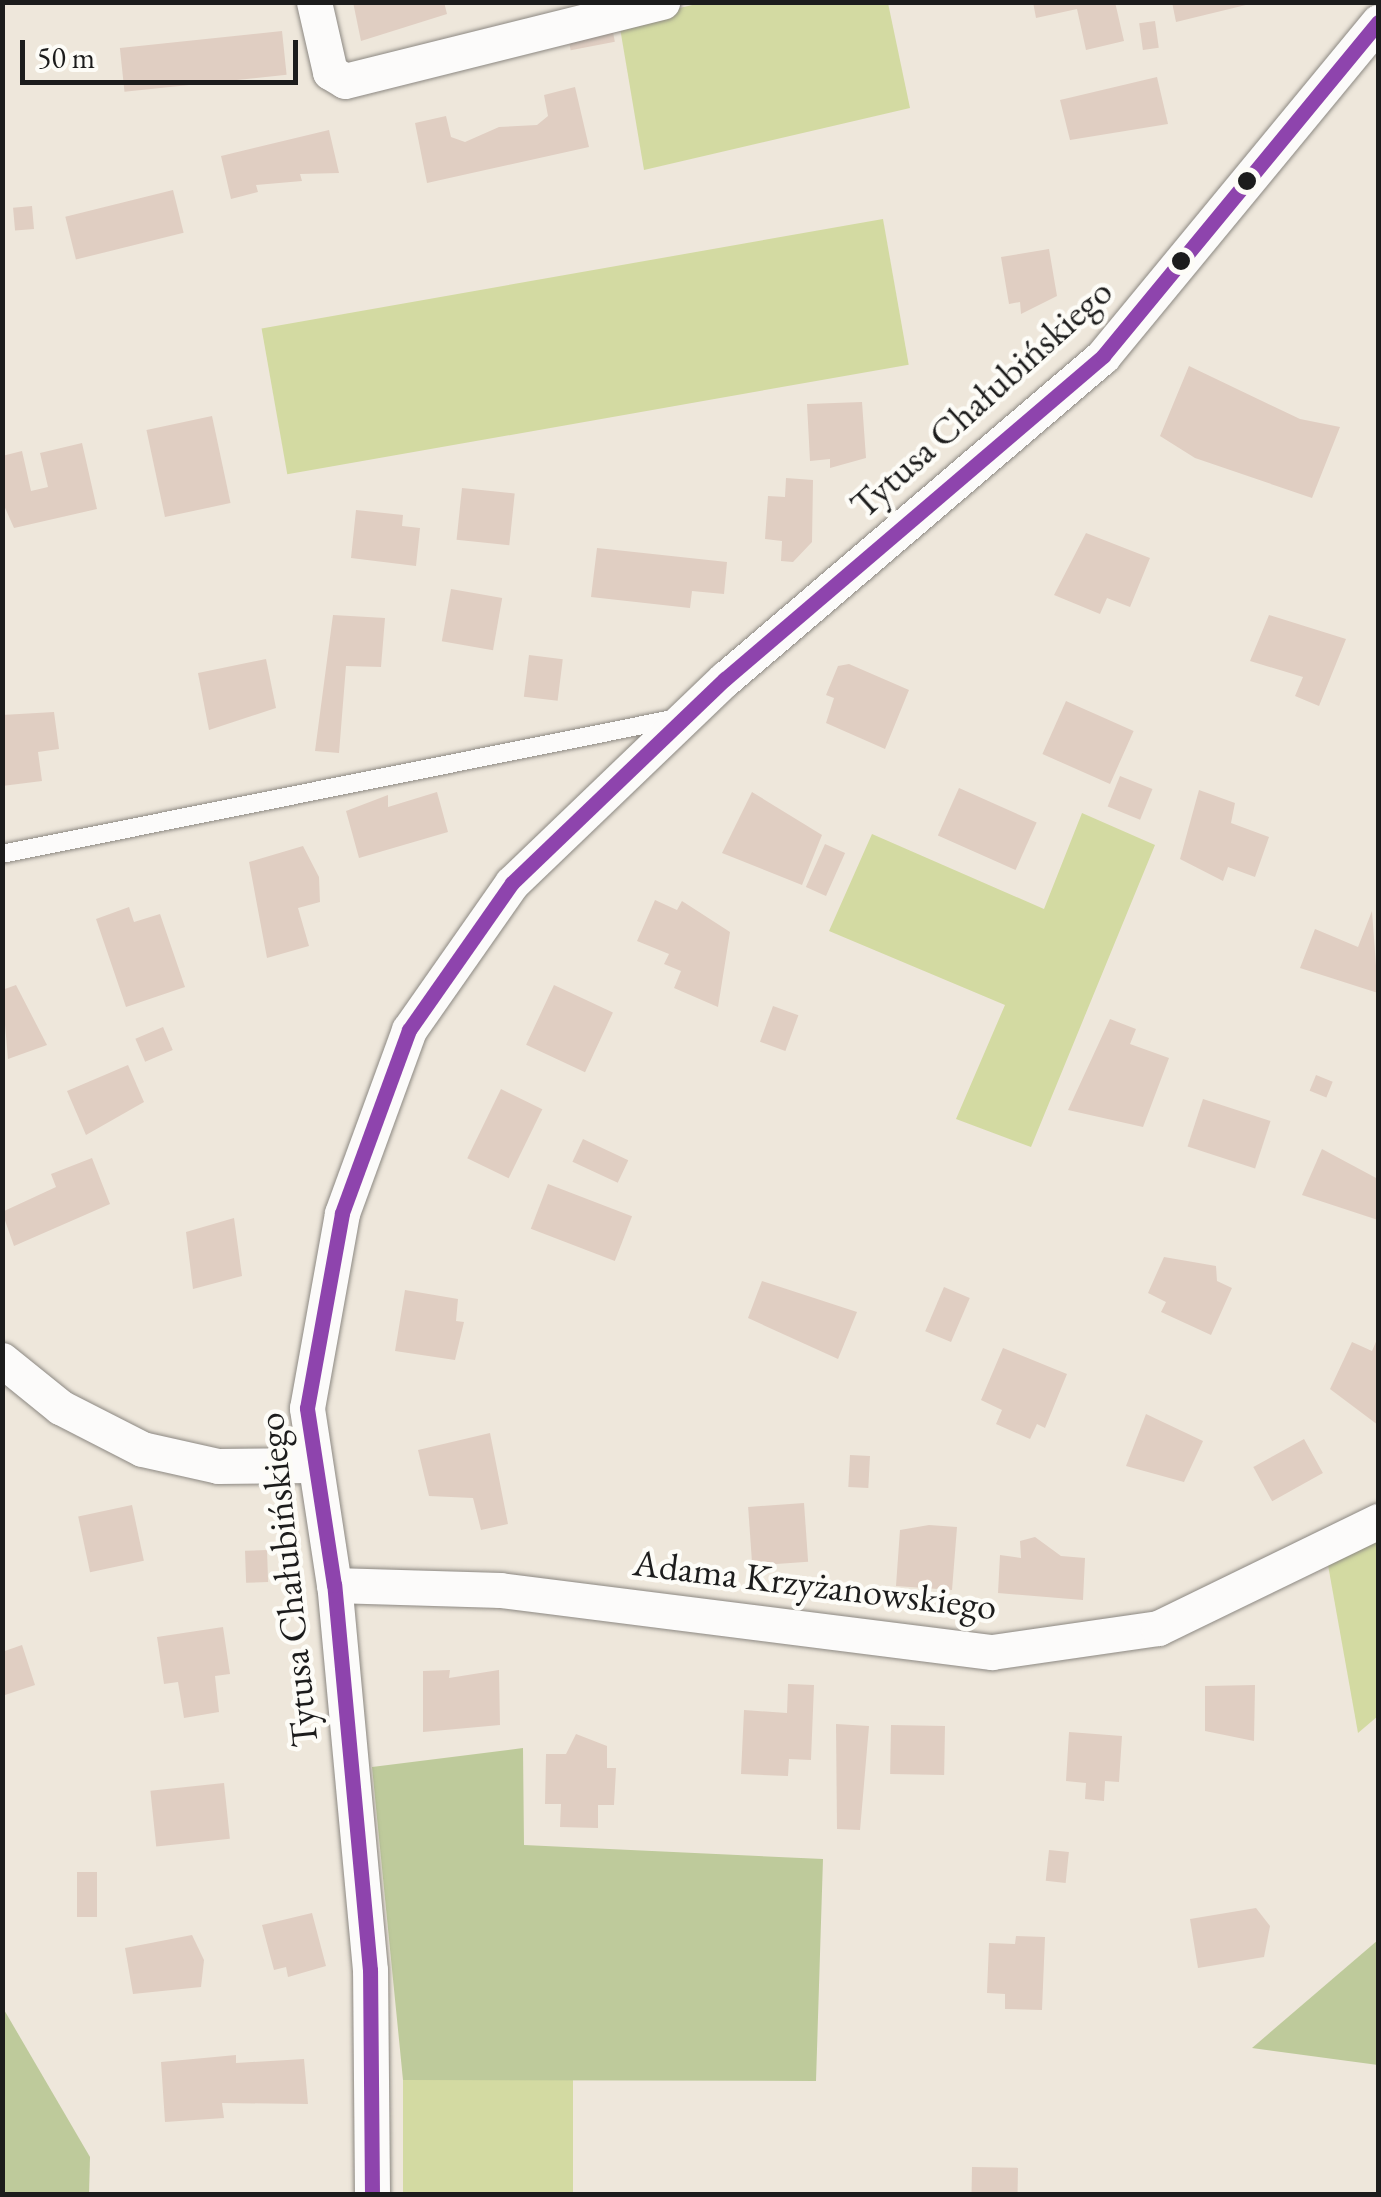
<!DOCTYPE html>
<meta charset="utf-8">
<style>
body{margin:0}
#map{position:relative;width:1381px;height:2197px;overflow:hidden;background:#eee7db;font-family:"EB Garamond",serif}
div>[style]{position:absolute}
.green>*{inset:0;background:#d3daa2;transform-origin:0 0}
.forest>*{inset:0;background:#beca9b}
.building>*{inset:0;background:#e0cec2;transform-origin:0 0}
.roads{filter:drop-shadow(0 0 2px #8c8882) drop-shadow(0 0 2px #8c8882)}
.lane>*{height:18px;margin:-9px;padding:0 9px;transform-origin:9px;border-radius:9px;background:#fcfbfa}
.street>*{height:35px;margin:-17.5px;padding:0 17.5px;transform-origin:17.5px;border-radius:17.5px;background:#fcfbfa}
.bus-1>*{height:15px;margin:-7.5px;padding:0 7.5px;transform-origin:7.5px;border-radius:7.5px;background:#8e44ad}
.dots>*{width:28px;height:28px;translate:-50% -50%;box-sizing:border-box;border:5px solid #fdfcf7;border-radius:50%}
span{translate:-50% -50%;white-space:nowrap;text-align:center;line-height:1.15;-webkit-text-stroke:9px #fdfcf7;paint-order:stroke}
.street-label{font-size:38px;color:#1c1c1c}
.frame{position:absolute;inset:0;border:5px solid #1c1c1c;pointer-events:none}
.scale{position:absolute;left:20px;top:40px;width:278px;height:45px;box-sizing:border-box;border:5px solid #1c1c1c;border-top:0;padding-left:12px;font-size:30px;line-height:35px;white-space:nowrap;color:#1c1c1c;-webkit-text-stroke:8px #fdfcf7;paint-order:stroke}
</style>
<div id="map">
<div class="green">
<i style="clip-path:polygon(701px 3px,888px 3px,910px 108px,644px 170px,619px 22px)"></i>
<i style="left:883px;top:219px;width:148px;height:631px;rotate:80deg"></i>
<i style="clip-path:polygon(1082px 813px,1155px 845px,1031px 1147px,956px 1119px,1005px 1005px,829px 931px,872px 834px,1044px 909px)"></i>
<i style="clip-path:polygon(1378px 1535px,1378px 1716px,1358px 1733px,1328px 1565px)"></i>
<i style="left:403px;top:2080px;width:170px;height:114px"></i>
</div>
<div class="forest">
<i style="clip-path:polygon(523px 1748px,524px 1845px,823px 1859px,816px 2081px,403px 2080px,372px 1767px)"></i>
<i style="clip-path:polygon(1378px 1940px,1378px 2065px,1252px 2048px)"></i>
<i style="clip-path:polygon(3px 2008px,90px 2157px,89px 2194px,3px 2194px)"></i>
</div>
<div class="building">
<i style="clip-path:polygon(353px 2px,444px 2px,447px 14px,361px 41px)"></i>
<i style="clip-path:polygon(1033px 2px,1115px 2px,1124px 41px,1086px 50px,1077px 9px,1036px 18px)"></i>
<i style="clip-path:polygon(1172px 2px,1250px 2px,1250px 4px,1176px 22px)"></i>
<i style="left:1155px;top:21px;width:27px;height:16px;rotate:82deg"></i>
<i style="left:612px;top:27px;width:15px;height:45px;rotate:79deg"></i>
<i style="left:282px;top:31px;width:44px;height:163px;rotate:84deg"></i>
<i style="clip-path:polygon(1157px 77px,1168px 124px,1070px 140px,1060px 100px)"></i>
<i style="clip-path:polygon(575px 87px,589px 147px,427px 183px,415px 123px,446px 116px,451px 137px,465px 142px,499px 127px,537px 125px,548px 116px,544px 95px)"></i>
<i style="clip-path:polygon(329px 130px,339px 173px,300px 174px,302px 181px,256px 185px,258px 192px,231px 199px,221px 156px)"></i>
<i style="left:173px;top:190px;width:44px;height:111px;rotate:76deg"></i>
<i style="left:32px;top:206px;width:23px;height:19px;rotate:85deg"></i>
<i style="clip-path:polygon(1049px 249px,1057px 296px,1021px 314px,1020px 302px,1009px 304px,1001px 257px)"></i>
<i style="clip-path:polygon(1189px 366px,1300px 419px,1340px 427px,1312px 498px,1195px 458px,1160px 436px)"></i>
<i style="clip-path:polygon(862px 402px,866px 458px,830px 468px,830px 459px,810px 461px,807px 404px)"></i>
<i style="left:212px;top:416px;width:89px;height:67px;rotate:78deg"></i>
<i style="clip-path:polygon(82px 443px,97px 509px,14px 528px,2px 501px,2px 456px,22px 451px,31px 491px,48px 487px,40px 453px)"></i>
<i style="clip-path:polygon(786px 478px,813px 480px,812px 542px,793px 562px,781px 561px,782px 541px,765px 539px,768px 496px,785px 497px)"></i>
<i style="left:462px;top:488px;width:53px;height:52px;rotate:6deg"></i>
<i style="clip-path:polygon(356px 510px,403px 515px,402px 526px,420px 528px,416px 566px,351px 558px)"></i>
<i style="clip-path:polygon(1086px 533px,1150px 558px,1130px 607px,1107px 598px,1100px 614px,1054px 595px)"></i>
<i style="clip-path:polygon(597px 548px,727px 562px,724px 594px,692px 591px,690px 608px,591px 597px)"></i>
<i style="left:451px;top:589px;width:52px;height:53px;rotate:10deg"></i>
<i style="clip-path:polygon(333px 615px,385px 618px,381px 667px,346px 666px,339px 753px,315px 751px)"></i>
<i style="clip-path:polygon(1269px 615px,1346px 639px,1319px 706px,1295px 696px,1303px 677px,1250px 661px)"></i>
<i style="left:529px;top:655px;width:34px;height:42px;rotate:7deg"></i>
<i style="clip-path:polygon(266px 659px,276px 708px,209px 730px,198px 673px)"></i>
<i style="clip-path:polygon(849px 664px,909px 690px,885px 749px,826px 723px,834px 698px,826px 695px,838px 666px)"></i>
<i style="left:1066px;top:701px;width:74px;height:58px;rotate:24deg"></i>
<i style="clip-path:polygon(54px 712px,59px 749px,38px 752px,42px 781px,2px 786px,2px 715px)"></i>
<i style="left:1120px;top:776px;width:35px;height:33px;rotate:22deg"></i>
<i style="left:959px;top:788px;width:85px;height:52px;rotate:24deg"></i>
<i style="clip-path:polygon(1199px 790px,1235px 803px,1231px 823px,1269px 837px,1255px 877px,1228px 867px,1223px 881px,1180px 859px)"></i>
<i style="clip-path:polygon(437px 792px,448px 832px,359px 858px,346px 811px,388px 795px,388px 807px)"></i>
<i style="clip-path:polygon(752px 792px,822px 835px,802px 885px,722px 853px)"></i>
<i style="left:825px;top:844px;width:22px;height:47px;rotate:24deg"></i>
<i style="clip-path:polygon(303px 846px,319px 877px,320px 902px,298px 908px,309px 946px,267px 958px,249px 862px)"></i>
<i style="clip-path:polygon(655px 900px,677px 910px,682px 901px,730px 932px,718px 1007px,674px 988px,681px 971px,664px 964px,669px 954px,637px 941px)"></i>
<i style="clip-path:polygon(129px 907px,134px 922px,160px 914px,185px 987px,126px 1007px,96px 919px)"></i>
<i style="clip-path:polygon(1372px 911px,1378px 993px,1300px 968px,1315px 929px,1358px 947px)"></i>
<i style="clip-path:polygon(16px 985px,47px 1045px,8px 1059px,2px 990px)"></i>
<i style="left:554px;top:985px;width:65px;height:66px;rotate:25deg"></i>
<i style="left:773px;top:1006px;width:27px;height:38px;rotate:20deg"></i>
<i style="clip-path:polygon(1110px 1019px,1136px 1029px,1130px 1044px,1169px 1058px,1143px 1127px,1068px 1110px)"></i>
<i style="left:163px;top:1027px;width:25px;height:30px;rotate:67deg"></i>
<i style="clip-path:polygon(128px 1065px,144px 1102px,86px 1135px,67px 1091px)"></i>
<i style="left:1316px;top:1075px;width:18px;height:17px;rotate:22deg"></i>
<i style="left:501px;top:1089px;width:46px;height:77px;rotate:26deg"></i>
<i style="left:1203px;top:1099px;width:71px;height:50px;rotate:18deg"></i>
<i style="left:583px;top:1139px;width:50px;height:25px;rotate:25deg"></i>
<i style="clip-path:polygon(1322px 1149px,1378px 1179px,1378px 1220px,1302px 1195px)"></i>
<i style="clip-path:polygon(92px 1158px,110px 1204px,14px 1246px,2px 1212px,56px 1187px,51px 1174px)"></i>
<i style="left:548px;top:1184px;width:90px;height:48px;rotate:21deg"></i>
<i style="clip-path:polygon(234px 1218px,242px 1276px,193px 1289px,186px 1232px)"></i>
<i style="clip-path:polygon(1164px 1257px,1216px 1266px,1217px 1281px,1232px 1288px,1211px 1335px,1161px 1312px,1166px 1302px,1148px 1293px)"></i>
<i style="clip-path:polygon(762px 1281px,857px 1312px,838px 1359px,748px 1318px)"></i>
<i style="left:944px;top:1287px;width:28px;height:48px;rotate:23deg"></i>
<i style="clip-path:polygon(405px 1290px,458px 1299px,456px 1321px,464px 1322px,455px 1360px,395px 1351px)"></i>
<i style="clip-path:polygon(1378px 1337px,1378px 1425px,1330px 1389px,1352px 1342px,1372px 1351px)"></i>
<i style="clip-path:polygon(1003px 1348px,1067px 1374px,1045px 1428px,1037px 1424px,1030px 1439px,996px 1424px,1002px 1410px,981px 1400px)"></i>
<i style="clip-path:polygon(1146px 1414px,1203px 1441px,1184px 1482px,1126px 1466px)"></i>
<i style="clip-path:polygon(490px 1433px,508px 1524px,481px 1530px,473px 1498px,429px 1496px,418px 1450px)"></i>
<i style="left:1304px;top:1439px;width:39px;height:58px;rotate:61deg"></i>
<i style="left:850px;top:1455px;width:20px;height:32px;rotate:3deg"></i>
<i style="left:804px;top:1503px;width:59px;height:56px;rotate:86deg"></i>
<i style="left:132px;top:1505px;width:57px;height:55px;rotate:78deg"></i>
<i style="clip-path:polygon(929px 1525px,957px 1527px,952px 1590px,896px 1586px,900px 1530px)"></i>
<i style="clip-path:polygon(1035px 1537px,1061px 1556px,1085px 1558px,1083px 1600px,998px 1593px,1000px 1555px,1021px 1558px,1020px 1541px)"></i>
<i style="left:267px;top:1550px;width:32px;height:22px;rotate:88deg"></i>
<i style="clip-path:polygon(223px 1627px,230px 1674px,215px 1676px,219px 1712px,184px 1718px,178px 1682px,164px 1684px,157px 1637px)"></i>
<i style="clip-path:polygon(22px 1645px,35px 1685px,2px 1696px,2px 1652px)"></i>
<i style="clip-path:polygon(450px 1670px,449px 1678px,499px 1670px,500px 1725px,423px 1732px,423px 1671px)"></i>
<i style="clip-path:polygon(788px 1684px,814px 1685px,811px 1760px,789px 1759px,788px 1776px,741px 1774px,744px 1710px,787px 1713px)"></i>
<i style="clip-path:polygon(1255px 1685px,1254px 1741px,1205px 1731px,1205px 1686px)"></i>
<i style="clip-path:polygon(836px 1724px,869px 1726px,860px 1830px,837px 1829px)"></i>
<i style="left:891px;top:1725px;width:54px;height:49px;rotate:1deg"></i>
<i style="clip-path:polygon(1069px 1732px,1122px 1736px,1119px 1782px,1105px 1781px,1104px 1801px,1085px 1799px,1086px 1783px,1066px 1781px)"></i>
<i style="clip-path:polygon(576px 1734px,607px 1746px,607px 1768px,616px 1768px,614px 1805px,598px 1805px,598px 1828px,560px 1827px,561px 1804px,545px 1804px,546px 1754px,566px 1754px)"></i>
<i style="left:224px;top:1783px;width:56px;height:74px;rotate:84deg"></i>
<i style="left:1049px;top:1850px;width:20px;height:31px;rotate:6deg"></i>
<i style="left:77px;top:1872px;width:20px;height:45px"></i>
<i style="clip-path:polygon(1256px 1908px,1270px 1926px,1264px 1957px,1198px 1968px,1190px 1919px)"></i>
<i style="clip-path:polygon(312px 1913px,326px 1966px,288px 1977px,286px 1967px,274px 1970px,262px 1925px)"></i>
<i style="clip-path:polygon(192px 1935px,204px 1960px,201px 1987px,133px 1994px,125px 1948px)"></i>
<i style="clip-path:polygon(1016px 1936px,1045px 1937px,1042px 2010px,1005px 2009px,1005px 1994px,987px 1993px,989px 1943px,1015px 1944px)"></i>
<i style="clip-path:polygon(236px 2055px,236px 2063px,304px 2059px,308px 2104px,222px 2103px,224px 2118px,165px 2122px,161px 2062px)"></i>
<i style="left:972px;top:2167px;width:46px;height:27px;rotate:1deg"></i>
</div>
<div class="roads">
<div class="lane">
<i style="left:2px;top:854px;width:690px;rotate:-11.38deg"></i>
</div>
<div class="street">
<i style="left:314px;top:2px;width:72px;rotate:77.1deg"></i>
<i style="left:330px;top:72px;width:17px;rotate:31deg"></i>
<i style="left:345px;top:81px;width:327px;rotate:-14deg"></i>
<i style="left:2px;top:1360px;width:75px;rotate:39deg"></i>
<i style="left:60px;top:1407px;width:92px;rotate:27.1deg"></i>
<i style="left:142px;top:1449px;width:78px;rotate:12.6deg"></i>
<i style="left:218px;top:1466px;width:93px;rotate:-0.6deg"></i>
<i style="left:334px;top:1585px;width:166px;rotate:1.7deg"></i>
<i style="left:500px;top:1590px;width:496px;rotate:7.2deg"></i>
<i style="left:992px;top:1652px;width:168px;rotate:-8.2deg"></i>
<i style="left:1158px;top:1628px;width:245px;rotate:-25.9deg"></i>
<i style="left:372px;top:2194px;width:224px;rotate:-90.5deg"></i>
<i style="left:370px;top:1970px;width:387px;rotate:-95.3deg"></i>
<i style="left:334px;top:1585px;width:179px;rotate:-98.7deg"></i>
<i style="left:307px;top:1408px;width:198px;rotate:-79.8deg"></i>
<i style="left:342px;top:1213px;width:195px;rotate:-69.9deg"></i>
<i style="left:409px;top:1030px;width:179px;rotate:-55deg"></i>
<i style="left:512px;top:883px;width:295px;rotate:-43.8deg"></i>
<i style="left:725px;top:679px;width:497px;rotate:-40.5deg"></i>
<i style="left:1103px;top:356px;width:433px;rotate:-50.5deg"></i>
</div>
</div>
<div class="bus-1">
<i style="left:372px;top:2194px;width:224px;rotate:-90.5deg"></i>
<i style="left:370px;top:1970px;width:387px;rotate:-95.3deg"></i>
<i style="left:334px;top:1585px;width:179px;rotate:-98.7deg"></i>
<i style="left:307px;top:1408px;width:198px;rotate:-79.8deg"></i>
<i style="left:342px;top:1213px;width:195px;rotate:-69.9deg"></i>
<i style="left:409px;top:1030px;width:179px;rotate:-55deg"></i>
<i style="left:512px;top:883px;width:295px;rotate:-43.8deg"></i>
<i style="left:725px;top:679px;width:497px;rotate:-40.5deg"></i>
<i style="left:1103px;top:356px;width:433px;rotate:-50.5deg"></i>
</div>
<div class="dots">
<i style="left:1247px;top:181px;background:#1c1c1c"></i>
<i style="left:1181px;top:261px;background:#1c1c1c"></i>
</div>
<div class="street-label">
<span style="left:981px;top:398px;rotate:-42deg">Tytusa Chałubińskiego</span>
<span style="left:287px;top:1580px;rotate:-96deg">Tytusa Chałubińskiego</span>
<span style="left:815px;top:1584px;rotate:7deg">Adama Krzyżanowskiego</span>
</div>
<div class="frame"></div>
<div class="scale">50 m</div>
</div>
